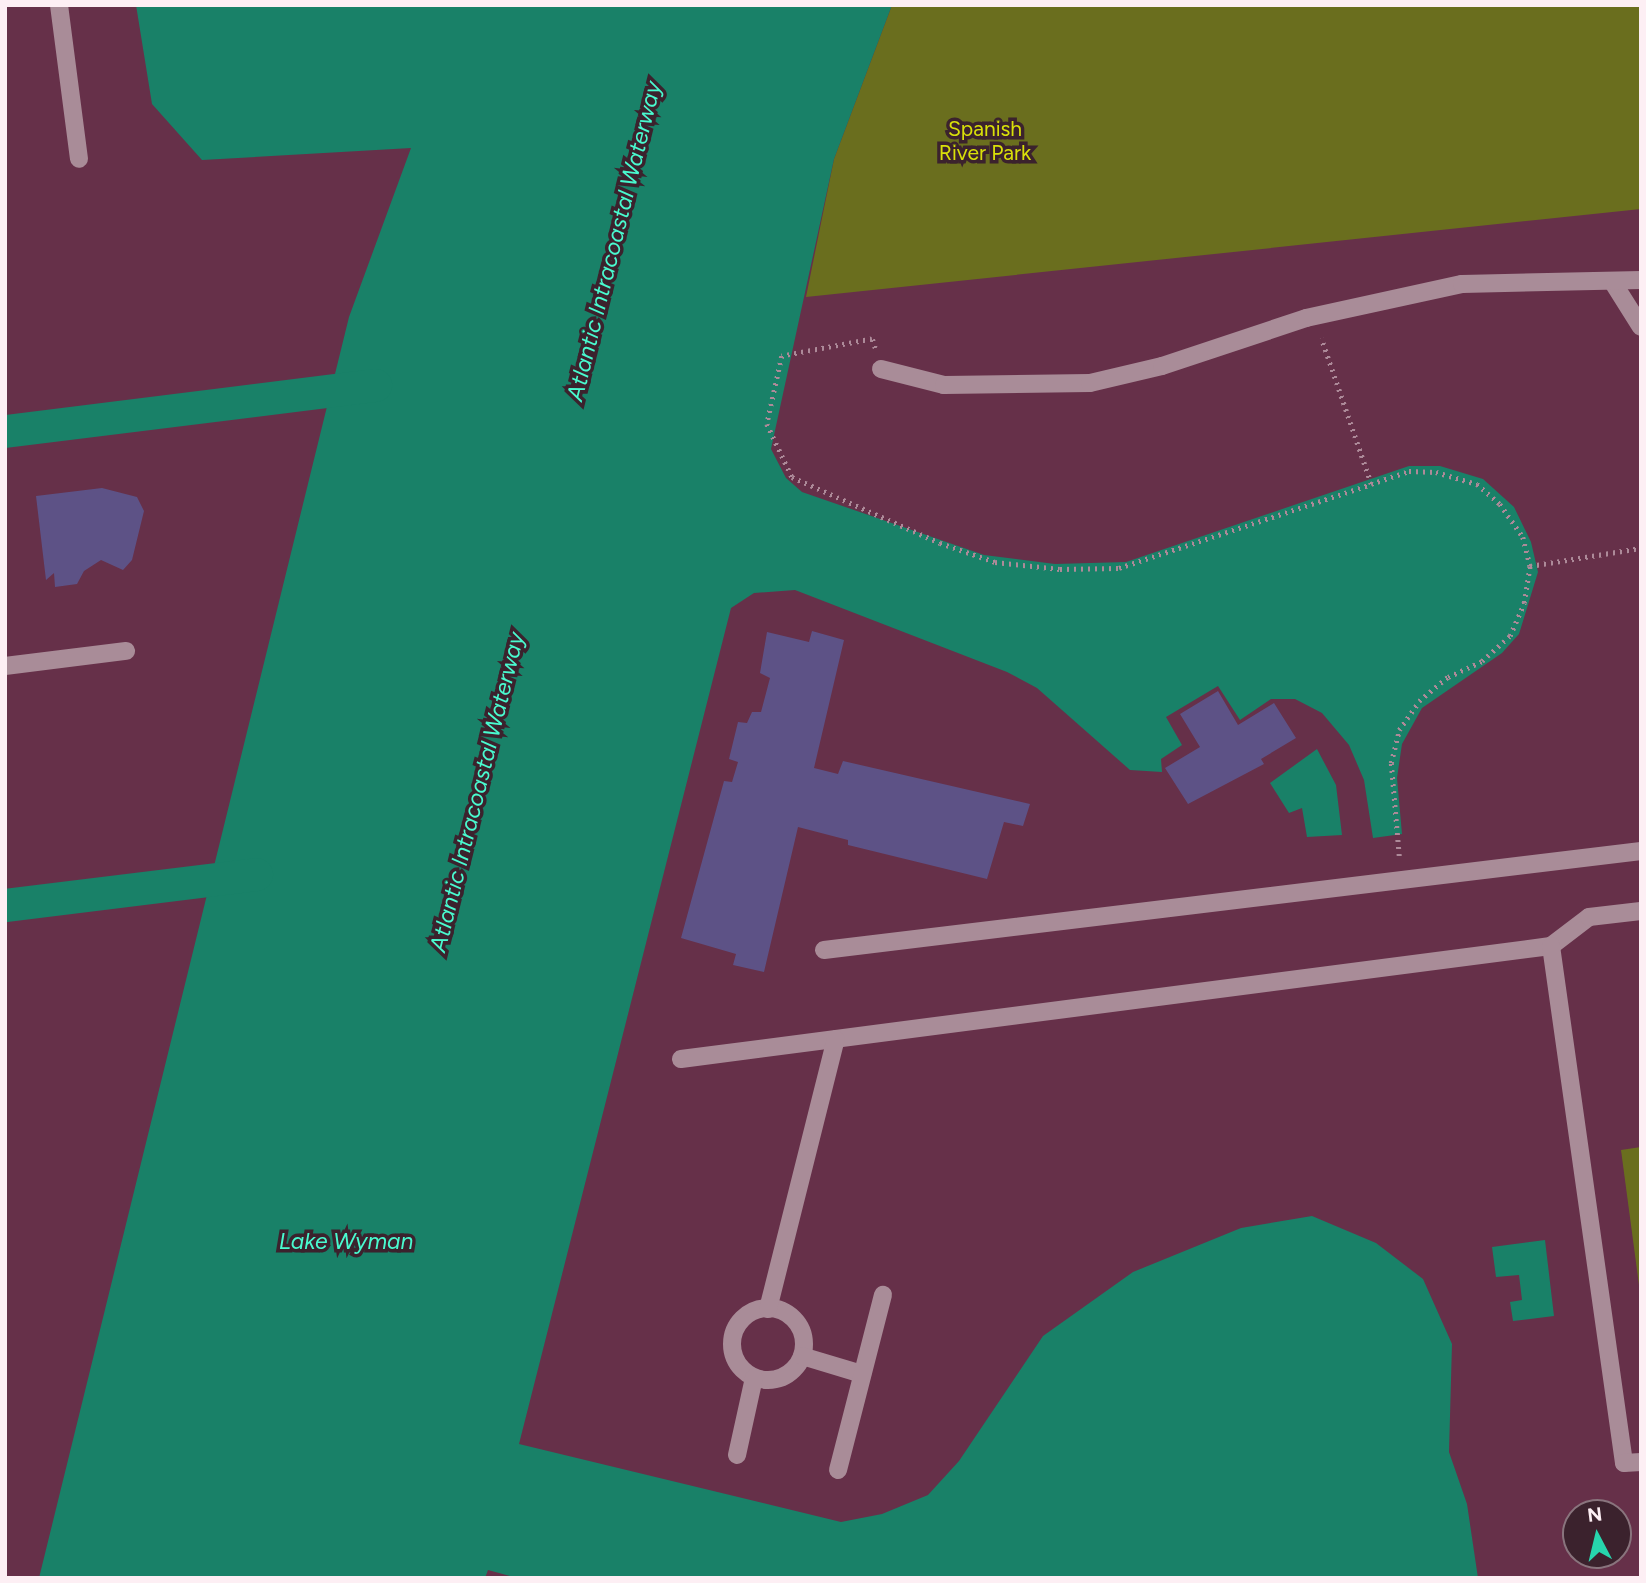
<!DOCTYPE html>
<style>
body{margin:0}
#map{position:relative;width:1646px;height:1583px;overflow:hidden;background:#663049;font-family:Figtree,sans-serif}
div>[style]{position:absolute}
.green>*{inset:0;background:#6a6e1e}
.water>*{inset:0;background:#198168}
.canal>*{height:33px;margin:-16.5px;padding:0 16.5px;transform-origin:16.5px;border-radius:16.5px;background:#198168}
.building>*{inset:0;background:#5d5286}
.path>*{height:4.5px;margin-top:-2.25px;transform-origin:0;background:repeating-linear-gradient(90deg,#ad8a99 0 2px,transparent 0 7px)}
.minor>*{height:18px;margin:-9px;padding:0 9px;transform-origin:9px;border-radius:9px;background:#a98c98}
.minor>.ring{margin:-9px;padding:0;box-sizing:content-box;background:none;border:18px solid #a98c98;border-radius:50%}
span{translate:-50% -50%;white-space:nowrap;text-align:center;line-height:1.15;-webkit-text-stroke:7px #3b222d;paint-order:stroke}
.park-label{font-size:21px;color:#d9e009}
.water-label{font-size:23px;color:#49facf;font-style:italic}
.frame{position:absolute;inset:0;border:7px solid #fdeff4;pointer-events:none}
.north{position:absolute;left:1562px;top:1499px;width:70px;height:70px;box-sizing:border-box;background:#3b222d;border:2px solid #89747d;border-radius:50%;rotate:353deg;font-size:19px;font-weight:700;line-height:28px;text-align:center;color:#fdeff4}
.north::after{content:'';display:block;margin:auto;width:24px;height:32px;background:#27d5ad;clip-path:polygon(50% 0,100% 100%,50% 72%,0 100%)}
</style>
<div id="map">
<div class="green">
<i style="clip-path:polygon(892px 5px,1641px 5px,1641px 209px,806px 297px,834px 159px)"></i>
<i style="clip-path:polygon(1641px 1147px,1641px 1300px,1621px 1150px)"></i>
</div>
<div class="water">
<i style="clip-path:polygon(136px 5px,892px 5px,834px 159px,771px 449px,786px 478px,802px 492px,984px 555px,1055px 564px,1126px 562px,1409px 466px,1440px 466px,1483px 479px,1514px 507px,1531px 542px,1538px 572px,1519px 634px,1502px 653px,1422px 708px,1402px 744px,1397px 778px,1402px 834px,1373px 838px,1364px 780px,1349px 745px,1322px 713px,1295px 699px,1271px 699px,1240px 720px,1218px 686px,1166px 717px,1182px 745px,1161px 759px,1162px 772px,1130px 770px,1037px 688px,1007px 672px,795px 590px,754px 593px,731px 608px,519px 1444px,841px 1522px,882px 1514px,928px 1495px,959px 1461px,1043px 1336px,1133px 1272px,1241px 1228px,1312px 1216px,1376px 1243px,1423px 1279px,1452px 1344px,1449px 1452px,1467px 1504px,1478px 1578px,517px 1578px,488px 1570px,485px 1578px,39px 1578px,349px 317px,411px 148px,202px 160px,152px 104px)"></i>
<i style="clip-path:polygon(1317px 749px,1336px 785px,1342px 835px,1307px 837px,1302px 808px,1289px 813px,1270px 783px)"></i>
<i style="clip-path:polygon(1545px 1240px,1554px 1316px,1513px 1321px,1510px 1302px,1522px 1300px,1519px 1275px,1496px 1277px,1492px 1247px)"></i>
</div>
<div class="canal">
<i style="left:5px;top:431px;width:373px;rotate:-7.1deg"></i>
<i style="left:5px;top:905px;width:253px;rotate:-7deg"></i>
</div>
<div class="building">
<i style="clip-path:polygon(102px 488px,137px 497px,144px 511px,132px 560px,123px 570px,101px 560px,84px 571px,77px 584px,55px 587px,54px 573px,46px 580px,36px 496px)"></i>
<i style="clip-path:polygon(812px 631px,844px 640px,814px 768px,838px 774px,843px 761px,1030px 804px,1023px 826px,1004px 822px,987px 879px,848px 845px,848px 840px,798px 827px,764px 972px,733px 965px,736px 954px,681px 938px,724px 781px,732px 782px,738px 762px,729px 759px,738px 722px,747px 723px,752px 712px,761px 712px,770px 678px,760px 673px,767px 632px,809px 642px)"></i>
<i style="clip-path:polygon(1218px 691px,1238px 725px,1274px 703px,1296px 738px,1261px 759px,1264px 764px,1188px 804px,1165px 768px,1200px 747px,1180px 714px)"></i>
</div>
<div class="path">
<i style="left:875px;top:348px;width:9px;rotate:-108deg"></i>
<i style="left:872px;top:339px;width:92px;rotate:169.3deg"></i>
<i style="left:782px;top:356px;width:70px;rotate:102.4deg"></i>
<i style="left:767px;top:424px;width:59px;rotate:64.7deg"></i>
<i style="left:792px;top:477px;width:162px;rotate:24deg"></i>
<i style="left:940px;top:543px;width:58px;rotate:19.1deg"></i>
<i style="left:995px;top:562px;width:65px;rotate:6.1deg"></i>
<i style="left:1060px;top:569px;width:59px;rotate:-1deg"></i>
<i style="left:1119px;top:568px;width:266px;rotate:-18.4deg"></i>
<i style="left:1371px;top:484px;width:154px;rotate:-108.9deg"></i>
<i style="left:1371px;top:484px;width:40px;rotate:-18.9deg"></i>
<i style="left:1409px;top:471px;width:27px;rotate:2deg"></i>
<i style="left:1436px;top:472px;width:43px;rotate:16.3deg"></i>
<i style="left:1477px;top:484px;width:30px;rotate:41deg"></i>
<i style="left:1500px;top:504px;width:40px;rotate:55.1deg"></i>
<i style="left:1523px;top:537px;width:30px;rotate:76deg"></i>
<i style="left:1530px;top:566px;width:112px;rotate:-9.2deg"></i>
<i style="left:1399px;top:856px;width:93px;rotate:-94.9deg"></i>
<i style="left:1391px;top:763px;width:34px;rotate:-76deg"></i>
<i style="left:1399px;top:730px;width:35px;rotate:-55deg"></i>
<i style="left:1419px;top:701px;width:38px;rotate:-40deg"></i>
<i style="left:1448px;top:677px;width:38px;rotate:-25deg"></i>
<i style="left:1482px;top:661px;width:38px;rotate:-42deg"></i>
<i style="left:1510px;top:636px;width:36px;rotate:-67deg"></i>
<i style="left:1524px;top:603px;width:37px;rotate:-81deg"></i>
</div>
<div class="minor">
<i style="left:59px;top:5px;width:155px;rotate:82.6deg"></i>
<i style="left:1612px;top:281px;width:54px;rotate:57.8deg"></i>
<i style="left:881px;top:369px;width:65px;rotate:14.3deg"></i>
<i style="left:944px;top:385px;width:146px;rotate:-0.8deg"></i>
<i style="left:1090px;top:383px;width:74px;rotate:-13.3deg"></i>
<i style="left:1162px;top:366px;width:152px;rotate:-18.4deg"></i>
<i style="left:1306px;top:318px;width:160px;rotate:-12.3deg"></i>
<i style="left:1462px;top:284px;width:179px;rotate:-1.3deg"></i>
<i style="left:5px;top:666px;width:122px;rotate:-7.1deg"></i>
<i style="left:1551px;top:946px;width:48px;rotate:-37.3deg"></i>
<i style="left:1589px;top:917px;width:52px;rotate:-6.6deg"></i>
<i style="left:824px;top:950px;width:823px;rotate:-6.91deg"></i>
<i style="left:681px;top:1059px;width:877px;rotate:-7.4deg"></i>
<i style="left:1551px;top:946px;width:522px;rotate:81.96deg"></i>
<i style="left:1624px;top:1463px;width:17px;rotate:-3deg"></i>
<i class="ring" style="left:732px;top:1308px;width:54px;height:54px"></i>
<i style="left:768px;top:1309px;width:278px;rotate:-75.9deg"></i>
<i style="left:802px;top:1356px;width:63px;rotate:16.7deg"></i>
<i style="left:737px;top:1455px;width:79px;rotate:-77.6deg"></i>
<i style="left:838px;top:1470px;width:181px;rotate:-75.6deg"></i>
</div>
<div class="park-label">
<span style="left:985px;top:141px">Spanish<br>River Park</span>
</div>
<div class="water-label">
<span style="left:614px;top:241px;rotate:-76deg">Atlantic Intracoastal Waterway</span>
<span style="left:477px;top:792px;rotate:-76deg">Atlantic Intracoastal Waterway</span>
<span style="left:346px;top:1241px">Lake Wyman</span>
</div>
<div class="frame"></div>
<div class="north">N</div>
</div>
